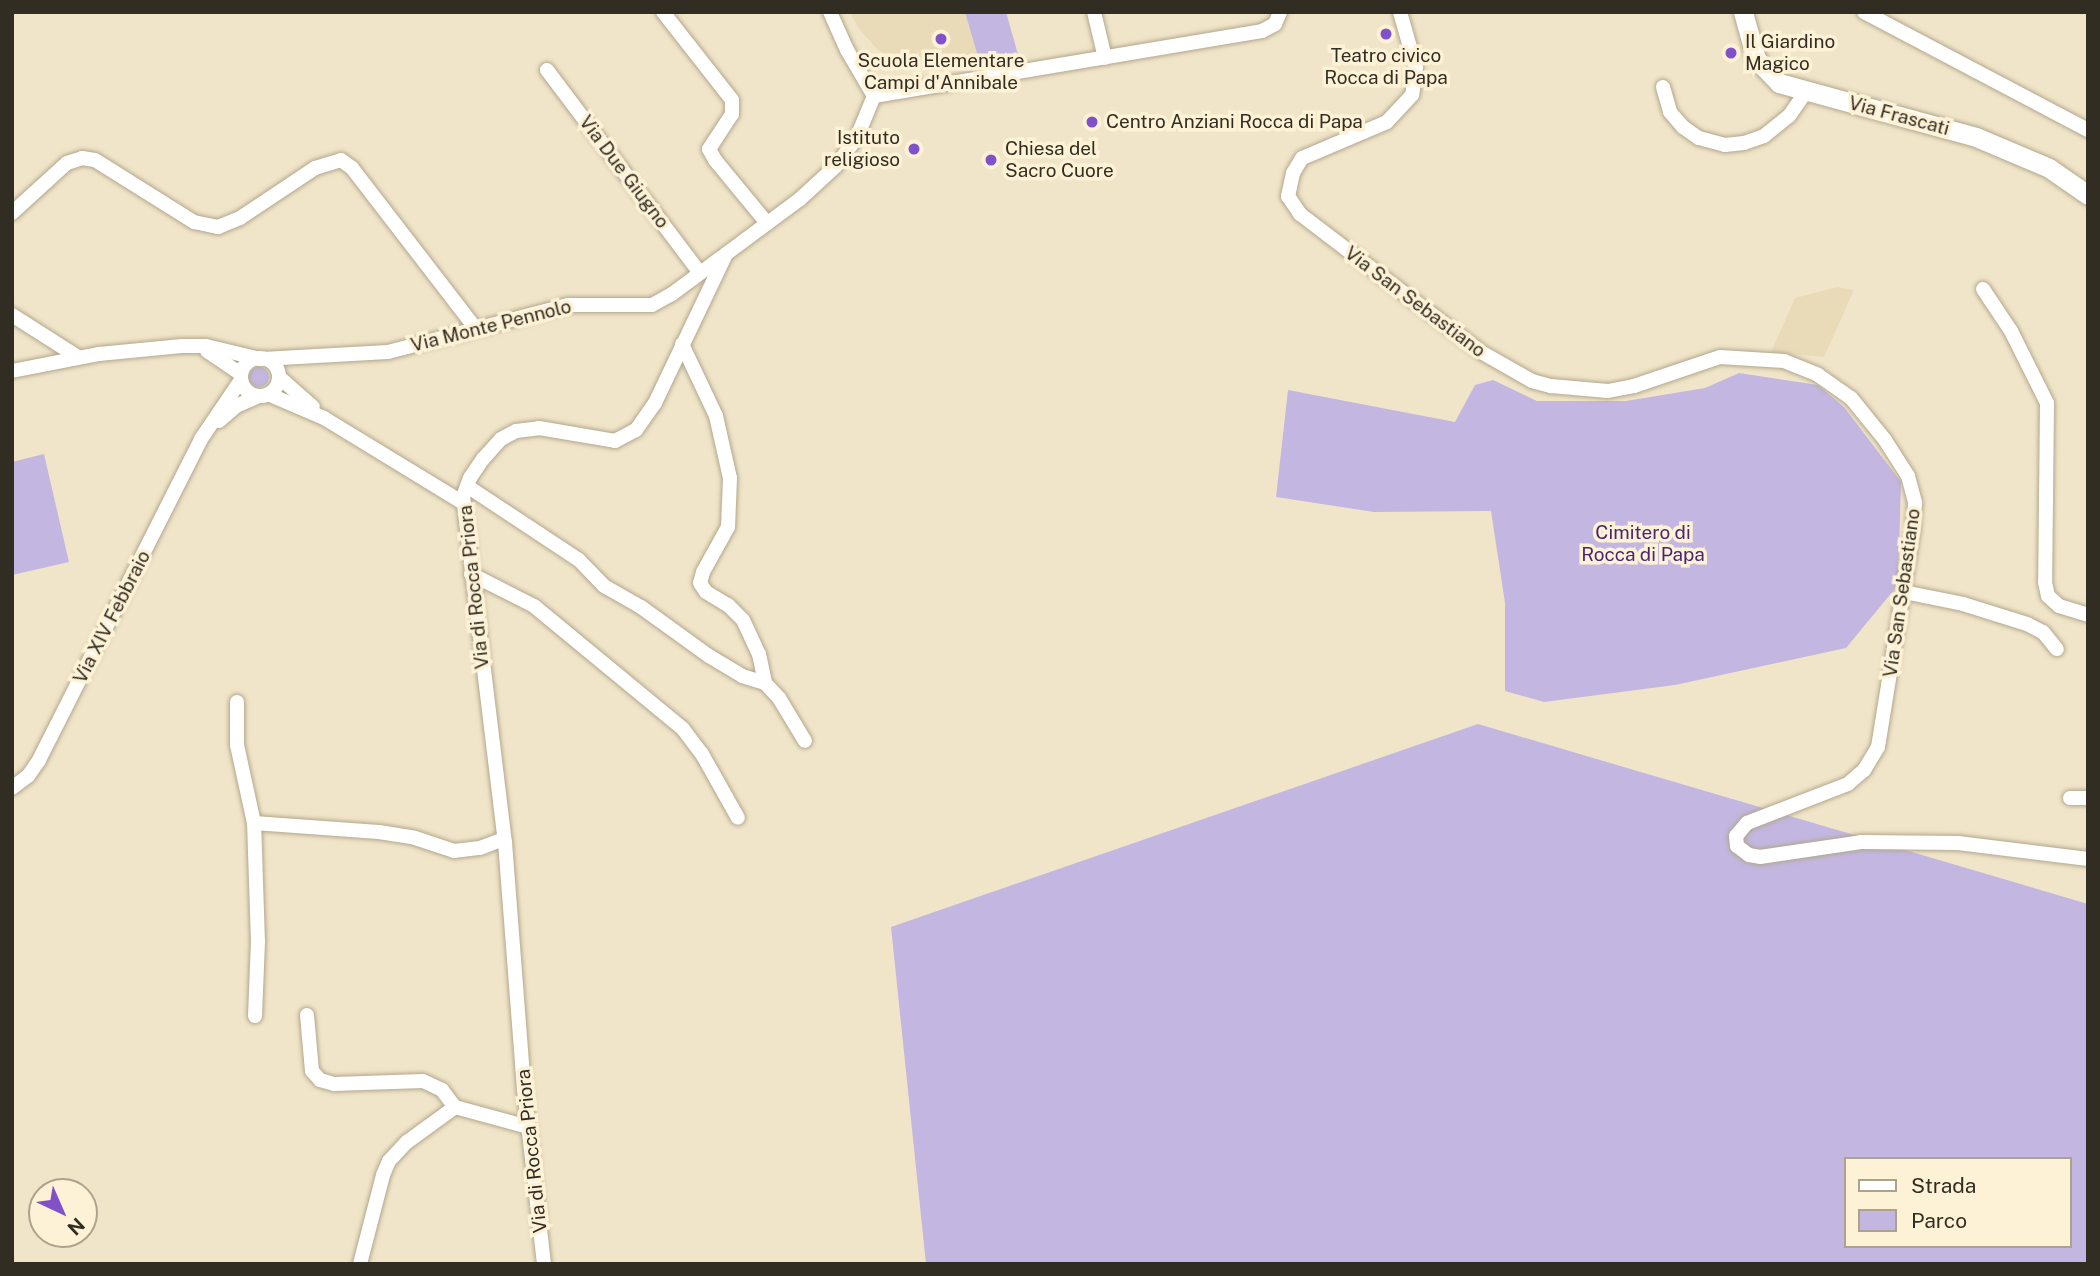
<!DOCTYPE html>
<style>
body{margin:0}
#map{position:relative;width:2100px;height:1276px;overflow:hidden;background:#f1e5c9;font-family:"Public Sans",sans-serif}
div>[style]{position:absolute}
.built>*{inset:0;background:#eadbb8}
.green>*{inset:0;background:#c3b7e1}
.round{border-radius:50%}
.roads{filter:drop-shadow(0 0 2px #b2a78d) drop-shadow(0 0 2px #b2a78d)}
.street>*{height:14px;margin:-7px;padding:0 7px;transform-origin:7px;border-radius:7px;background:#fff}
.street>.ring{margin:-7px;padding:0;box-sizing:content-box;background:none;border:14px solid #fff;border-radius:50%}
.secondary>*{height:19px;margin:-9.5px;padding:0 9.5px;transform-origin:9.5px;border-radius:9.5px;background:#fff}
.dots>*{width:19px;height:19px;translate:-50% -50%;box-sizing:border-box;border:4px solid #fef2d6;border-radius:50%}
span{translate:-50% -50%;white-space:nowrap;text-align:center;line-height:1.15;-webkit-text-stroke:7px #fef2d6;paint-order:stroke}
.poi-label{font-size:19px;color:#322d23}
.left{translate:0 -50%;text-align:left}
.right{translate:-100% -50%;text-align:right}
.street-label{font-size:19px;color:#322d23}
.park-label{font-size:19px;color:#462574}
.frame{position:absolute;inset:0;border:14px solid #322d23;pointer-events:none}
.legend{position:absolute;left:1844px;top:1157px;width:228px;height:91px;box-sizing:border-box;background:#fef2d6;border:2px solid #aca38e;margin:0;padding:9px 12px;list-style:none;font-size:21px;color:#322d23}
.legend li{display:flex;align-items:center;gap:14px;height:35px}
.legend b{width:35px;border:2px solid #aca38e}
.north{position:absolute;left:28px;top:1178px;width:70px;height:70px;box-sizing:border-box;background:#fef2d6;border:2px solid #aca38e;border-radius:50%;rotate:136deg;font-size:19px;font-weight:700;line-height:28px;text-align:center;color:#322d23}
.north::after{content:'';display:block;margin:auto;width:24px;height:32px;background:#8151c9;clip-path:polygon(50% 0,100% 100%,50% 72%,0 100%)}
</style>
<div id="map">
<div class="built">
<i style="clip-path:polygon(850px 12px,1006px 12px,1020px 62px,950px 71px,924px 71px,899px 63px,877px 49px,859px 29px)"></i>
<i style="clip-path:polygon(1837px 287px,1854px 290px,1824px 357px,1771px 352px,1795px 298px)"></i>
</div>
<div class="green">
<i style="clip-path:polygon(965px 12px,1006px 12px,1020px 62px,981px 67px)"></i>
<i class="round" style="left:249px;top:367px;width:20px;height:20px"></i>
<i style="clip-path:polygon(1739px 373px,1818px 385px,1844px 407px,1901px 482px,1898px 585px,1846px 648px,1675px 685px,1544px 702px,1505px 691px,1505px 603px,1491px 511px,1374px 512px,1276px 497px,1288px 390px,1455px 422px,1475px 385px,1493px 380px,1537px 401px,1626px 401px,1705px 388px)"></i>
<i style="clip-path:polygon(44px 454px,69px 562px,12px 575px,12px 462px)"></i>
<i style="clip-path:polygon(evenodd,1478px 724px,2088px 904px,2088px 1264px,926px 1264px,891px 927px,1478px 724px,1846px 1159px,2070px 1159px,2070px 1246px,1846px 1246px,1846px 1159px)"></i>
</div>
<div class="roads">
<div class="street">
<i style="left:663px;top:12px;width:112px;rotate:51.9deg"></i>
<i style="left:732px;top:100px;width:14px;rotate:90deg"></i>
<i style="left:732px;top:114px;width:42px;rotate:123.3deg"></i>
<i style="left:709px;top:149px;width:13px;rotate:61deg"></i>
<i style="left:715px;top:160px;width:82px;rotate:50.5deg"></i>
<i style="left:830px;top:12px;width:42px;rotate:65.9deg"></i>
<i style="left:847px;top:50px;width:53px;rotate:59.6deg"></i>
<i style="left:1094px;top:12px;width:47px;rotate:76.6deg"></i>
<i style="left:1400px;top:12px;width:58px;rotate:74.1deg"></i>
<i style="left:1416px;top:68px;width:27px;rotate:98deg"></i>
<i style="left:1412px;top:95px;width:37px;rotate:133deg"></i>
<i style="left:1387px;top:122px;width:92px;rotate:157deg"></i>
<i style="left:1302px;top:158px;width:17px;rotate:121deg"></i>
<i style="left:1293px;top:173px;width:24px;rotate:102deg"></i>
<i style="left:1288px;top:196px;width:22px;rotate:56deg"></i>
<i style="left:1300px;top:214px;width:228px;rotate:37.3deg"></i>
<i style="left:1481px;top:352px;width:59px;rotate:29.6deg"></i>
<i style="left:1532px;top:381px;width:20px;rotate:15deg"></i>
<i style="left:1551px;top:386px;width:57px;rotate:5deg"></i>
<i style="left:1608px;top:391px;width:26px;rotate:-11deg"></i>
<i style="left:1634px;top:386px;width:91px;rotate:-18.6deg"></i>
<i style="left:1720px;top:357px;width:64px;rotate:3.6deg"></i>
<i style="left:1784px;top:361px;width:37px;rotate:22deg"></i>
<i style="left:1818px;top:375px;width:40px;rotate:34.9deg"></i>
<i style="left:1851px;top:398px;width:54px;rotate:51deg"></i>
<i style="left:1885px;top:440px;width:43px;rotate:57.4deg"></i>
<i style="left:1908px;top:476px;width:28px;rotate:75deg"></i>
<i style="left:1915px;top:503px;width:28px;rotate:94deg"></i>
<i style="left:1913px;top:531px;width:219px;rotate:99.2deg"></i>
<i style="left:1878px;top:747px;width:27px;rotate:121deg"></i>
<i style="left:1864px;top:770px;width:21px;rotate:139deg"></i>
<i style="left:1848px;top:784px;width:108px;rotate:158.9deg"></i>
<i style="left:1747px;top:823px;width:17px;rotate:130deg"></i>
<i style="left:1736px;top:836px;width:10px;rotate:84deg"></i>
<i style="left:1737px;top:846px;width:15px;rotate:37deg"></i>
<i style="left:1749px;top:855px;width:11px;rotate:10deg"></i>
<i style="left:1760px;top:857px;width:102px;rotate:-8.4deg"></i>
<i style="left:1861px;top:842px;width:97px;rotate:0.6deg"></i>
<i style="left:1958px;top:843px;width:131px;rotate:7deg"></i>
<i style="left:1864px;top:12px;width:253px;rotate:27.8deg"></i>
<i style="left:547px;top:70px;width:254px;rotate:53deg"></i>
<i style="left:1663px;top:87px;width:26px;rotate:74deg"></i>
<i style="left:1670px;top:112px;width:20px;rotate:49deg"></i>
<i style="left:1683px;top:127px;width:19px;rotate:35deg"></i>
<i style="left:1699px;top:138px;width:27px;rotate:15deg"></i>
<i style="left:1725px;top:145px;width:19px;rotate:-6deg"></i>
<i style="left:1744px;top:143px;width:21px;rotate:-19deg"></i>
<i style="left:1764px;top:136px;width:32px;rotate:-39deg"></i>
<i style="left:1789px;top:116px;width:29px;rotate:-55deg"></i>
<i style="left:874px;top:96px;width:393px;rotate:-9.5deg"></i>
<i style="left:1262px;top:31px;width:15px;rotate:-28deg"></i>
<i style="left:1275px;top:24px;width:13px;rotate:-67deg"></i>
<i style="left:12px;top:213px;width:74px;rotate:-42.3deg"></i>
<i style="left:67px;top:163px;width:16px;rotate:-18deg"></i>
<i style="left:82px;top:158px;width:13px;rotate:9deg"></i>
<i style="left:95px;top:160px;width:117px;rotate:32.1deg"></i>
<i style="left:194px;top:222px;width:25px;rotate:12deg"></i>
<i style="left:218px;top:227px;width:24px;rotate:-22deg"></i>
<i style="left:240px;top:218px;width:90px;rotate:-33.7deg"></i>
<i style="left:315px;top:168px;width:27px;rotate:-17deg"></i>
<i style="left:341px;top:160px;width:14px;rotate:36deg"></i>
<i style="left:352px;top:168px;width:202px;rotate:52.4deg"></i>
<i style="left:1983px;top:289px;width:50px;rotate:56.3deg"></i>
<i style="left:2011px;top:331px;width:80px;rotate:63.4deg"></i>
<i style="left:2047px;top:403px;width:179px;rotate:90.6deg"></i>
<i style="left:2045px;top:582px;width:14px;rotate:78deg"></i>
<i style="left:2048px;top:596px;width:15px;rotate:42deg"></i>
<i style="left:2059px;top:606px;width:30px;rotate:17deg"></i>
<i style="left:12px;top:315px;width:78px;rotate:32.5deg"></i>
<i style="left:682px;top:344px;width:80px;rotate:64.7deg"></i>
<i style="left:716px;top:416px;width:64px;rotate:77.3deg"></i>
<i style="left:730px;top:478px;width:49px;rotate:92.3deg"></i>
<i style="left:728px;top:527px;width:51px;rotate:119.1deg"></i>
<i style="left:703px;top:572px;width:11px;rotate:105deg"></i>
<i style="left:700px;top:583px;width:11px;rotate:56deg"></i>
<i style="left:706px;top:592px;width:26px;rotate:31deg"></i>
<i style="left:728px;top:605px;width:21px;rotate:45deg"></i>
<i style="left:743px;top:620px;width:38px;rotate:65deg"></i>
<i style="left:759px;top:654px;width:30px;rotate:78deg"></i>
<i style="left:207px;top:351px;width:41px;rotate:34.1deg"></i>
<i class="ring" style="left:241px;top:358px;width:24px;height:24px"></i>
<i style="left:263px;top:359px;width:125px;rotate:-3.2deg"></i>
<i style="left:388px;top:352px;width:186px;rotate:-14.6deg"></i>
<i style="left:568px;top:305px;width:84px"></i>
<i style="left:652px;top:305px;width:23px;rotate:-29deg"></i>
<i style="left:672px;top:294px;width:62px;rotate:-36.5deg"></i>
<i style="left:12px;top:371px;width:89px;rotate:-11.1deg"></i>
<i style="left:99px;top:354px;width:83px;rotate:-5.5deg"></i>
<i style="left:182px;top:346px;width:24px"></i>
<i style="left:206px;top:346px;width:56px;rotate:13.5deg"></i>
<i style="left:279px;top:377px;width:45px;rotate:41.4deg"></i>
<i style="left:268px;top:394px;width:61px;rotate:23.2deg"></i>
<i style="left:324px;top:418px;width:163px;rotate:31.4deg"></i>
<i style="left:219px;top:421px;width:23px;rotate:-41deg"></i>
<i style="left:236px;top:406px;width:24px;rotate:-24deg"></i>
<i style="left:467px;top:486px;width:134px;rotate:33.5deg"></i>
<i style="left:579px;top:560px;width:36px;rotate:46deg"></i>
<i style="left:604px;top:586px;width:43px;rotate:29.6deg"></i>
<i style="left:641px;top:607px;width:84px;rotate:35.8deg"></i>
<i style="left:709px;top:656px;width:39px;rotate:31deg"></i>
<i style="left:742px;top:676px;width:24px;rotate:17deg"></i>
<i style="left:765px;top:683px;width:21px;rotate:47deg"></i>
<i style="left:779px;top:698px;width:50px;rotate:58.8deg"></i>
<i style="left:471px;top:574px;width:71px;rotate:26.9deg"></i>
<i style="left:534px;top:606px;width:193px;rotate:39.5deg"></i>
<i style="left:683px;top:729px;width:31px;rotate:53deg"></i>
<i style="left:702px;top:754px;width:73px;rotate:60.6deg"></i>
<i style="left:1904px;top:592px;width:60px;rotate:11.5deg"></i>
<i style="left:1963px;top:604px;width:67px;rotate:17.4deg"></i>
<i style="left:2027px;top:624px;width:18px;rotate:27deg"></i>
<i style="left:2043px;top:632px;width:22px;rotate:51deg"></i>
<i style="left:237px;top:702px;width:43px;rotate:90deg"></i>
<i style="left:237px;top:745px;width:80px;rotate:77.7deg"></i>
<i style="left:12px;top:788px;width:20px;rotate:-37deg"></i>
<i style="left:28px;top:776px;width:19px;rotate:-55deg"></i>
<i style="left:39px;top:760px;width:360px;rotate:-63.2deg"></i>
<i style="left:201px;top:439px;width:71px;rotate:-55.9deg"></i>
<i style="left:2070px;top:798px;width:18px"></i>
<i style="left:307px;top:1015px;width:56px;rotate:84.9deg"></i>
<i style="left:312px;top:1071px;width:12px;rotate:48deg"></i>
<i style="left:320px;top:1080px;width:15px;rotate:16deg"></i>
<i style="left:334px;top:1084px;width:89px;rotate:-1.9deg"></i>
<i style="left:423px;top:1081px;width:21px;rotate:25deg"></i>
<i style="left:442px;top:1090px;width:21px;rotate:53deg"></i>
<i style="left:255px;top:1016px;width:74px;rotate:-87.7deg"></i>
<i style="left:258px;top:942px;width:119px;rotate:-91.9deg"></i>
<i style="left:254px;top:823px;width:125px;rotate:4.1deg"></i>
<i style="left:379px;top:832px;width:36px;rotate:9deg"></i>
<i style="left:415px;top:838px;width:41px;rotate:18.4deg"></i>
<i style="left:454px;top:851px;width:26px;rotate:-7deg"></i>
<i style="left:480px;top:848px;width:26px;rotate:-21deg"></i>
<i style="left:360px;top:1264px;width:92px;rotate:-75.5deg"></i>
<i style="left:383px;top:1175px;width:15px;rotate:-67deg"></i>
<i style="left:389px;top:1161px;width:26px;rotate:-47deg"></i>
<i style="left:407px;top:1142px;width:59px;rotate:-36.1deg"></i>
<i style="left:455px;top:1107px;width:76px;rotate:15.3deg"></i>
<i style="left:544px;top:1264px;width:176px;rotate:-96.5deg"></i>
<i style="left:524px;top:1089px;width:247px;rotate:-94.4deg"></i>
<i style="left:505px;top:843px;width:349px;rotate:-96.9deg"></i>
<i style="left:463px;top:497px;width:20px;rotate:-70deg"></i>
<i style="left:470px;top:478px;width:23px;rotate:-56deg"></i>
<i style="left:483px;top:459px;width:27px;rotate:-48deg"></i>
<i style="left:501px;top:439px;width:17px;rotate:-28deg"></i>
<i style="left:516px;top:431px;width:23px;rotate:-7deg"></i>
<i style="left:539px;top:428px;width:77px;rotate:9.7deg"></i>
<i style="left:615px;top:441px;width:24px;rotate:-28deg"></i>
<i style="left:636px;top:430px;width:33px;rotate:-55deg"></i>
<i style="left:655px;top:403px;width:165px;rotate:-64.5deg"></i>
<i style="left:726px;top:254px;width:92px;rotate:-36.6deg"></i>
<i style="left:800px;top:199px;width:49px;rotate:-42.5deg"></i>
<i style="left:836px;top:166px;width:36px;rotate:-54deg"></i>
<i style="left:857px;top:137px;width:44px;rotate:-67.5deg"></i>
</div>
<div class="secondary">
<i style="left:1743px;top:12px;width:49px;rotate:74.5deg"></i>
<i style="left:1756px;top:59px;width:33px;rotate:46deg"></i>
<i style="left:1779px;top:83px;width:204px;rotate:15.3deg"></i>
<i style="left:1976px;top:137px;width:79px;rotate:23deg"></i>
<i style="left:2049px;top:168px;width:47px;rotate:34.7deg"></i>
</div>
</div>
<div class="dots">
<i style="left:1386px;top:34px;background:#8151c9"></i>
<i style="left:941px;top:39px;background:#8151c9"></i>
<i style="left:1731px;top:53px;background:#8151c9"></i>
<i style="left:1092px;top:122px;background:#8151c9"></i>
<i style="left:914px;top:149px;background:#8151c9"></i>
<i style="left:991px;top:160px;background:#8151c9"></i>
</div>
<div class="poi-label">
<span class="left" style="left:1745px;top:53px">Il Giardino<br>Magico</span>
<span style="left:1386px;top:67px">Teatro civico<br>Rocca di Papa</span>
<span style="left:941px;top:72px">Scuola Elementare<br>Campi d'Annibale</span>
<span class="left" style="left:1106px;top:122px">Centro Anziani Rocca di Papa</span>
<span class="right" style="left:900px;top:149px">Istituto<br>religioso</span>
<span class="left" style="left:1005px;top:160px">Chiesa del<br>Sacro Cuore</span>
</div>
<div class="street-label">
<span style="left:1899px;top:116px;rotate:15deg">Via Frascati</span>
<span style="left:624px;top:172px;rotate:53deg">Via Due Giugno</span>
<span style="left:1415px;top:302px;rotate:37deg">Via San Sebastiano</span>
<span style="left:491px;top:326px;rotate:-14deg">Via Monte Pennolo</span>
<span style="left:474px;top:587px;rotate:-96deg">Via di Rocca Priora</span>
<span style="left:1902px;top:593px;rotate:-82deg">Via San Sebastiano</span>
<span style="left:112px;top:617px;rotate:-63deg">Via XIV Febbraio</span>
<span style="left:532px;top:1151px;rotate:-96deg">Via di Rocca Priora</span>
</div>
<div class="park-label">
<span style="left:1643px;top:544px">Cimitero di<br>Rocca di Papa</span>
</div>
<div class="frame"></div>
<ul class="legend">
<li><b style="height:9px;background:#fff"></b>Strada</li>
<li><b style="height:19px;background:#c3b7e1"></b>Parco</li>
</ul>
<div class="north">N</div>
</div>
